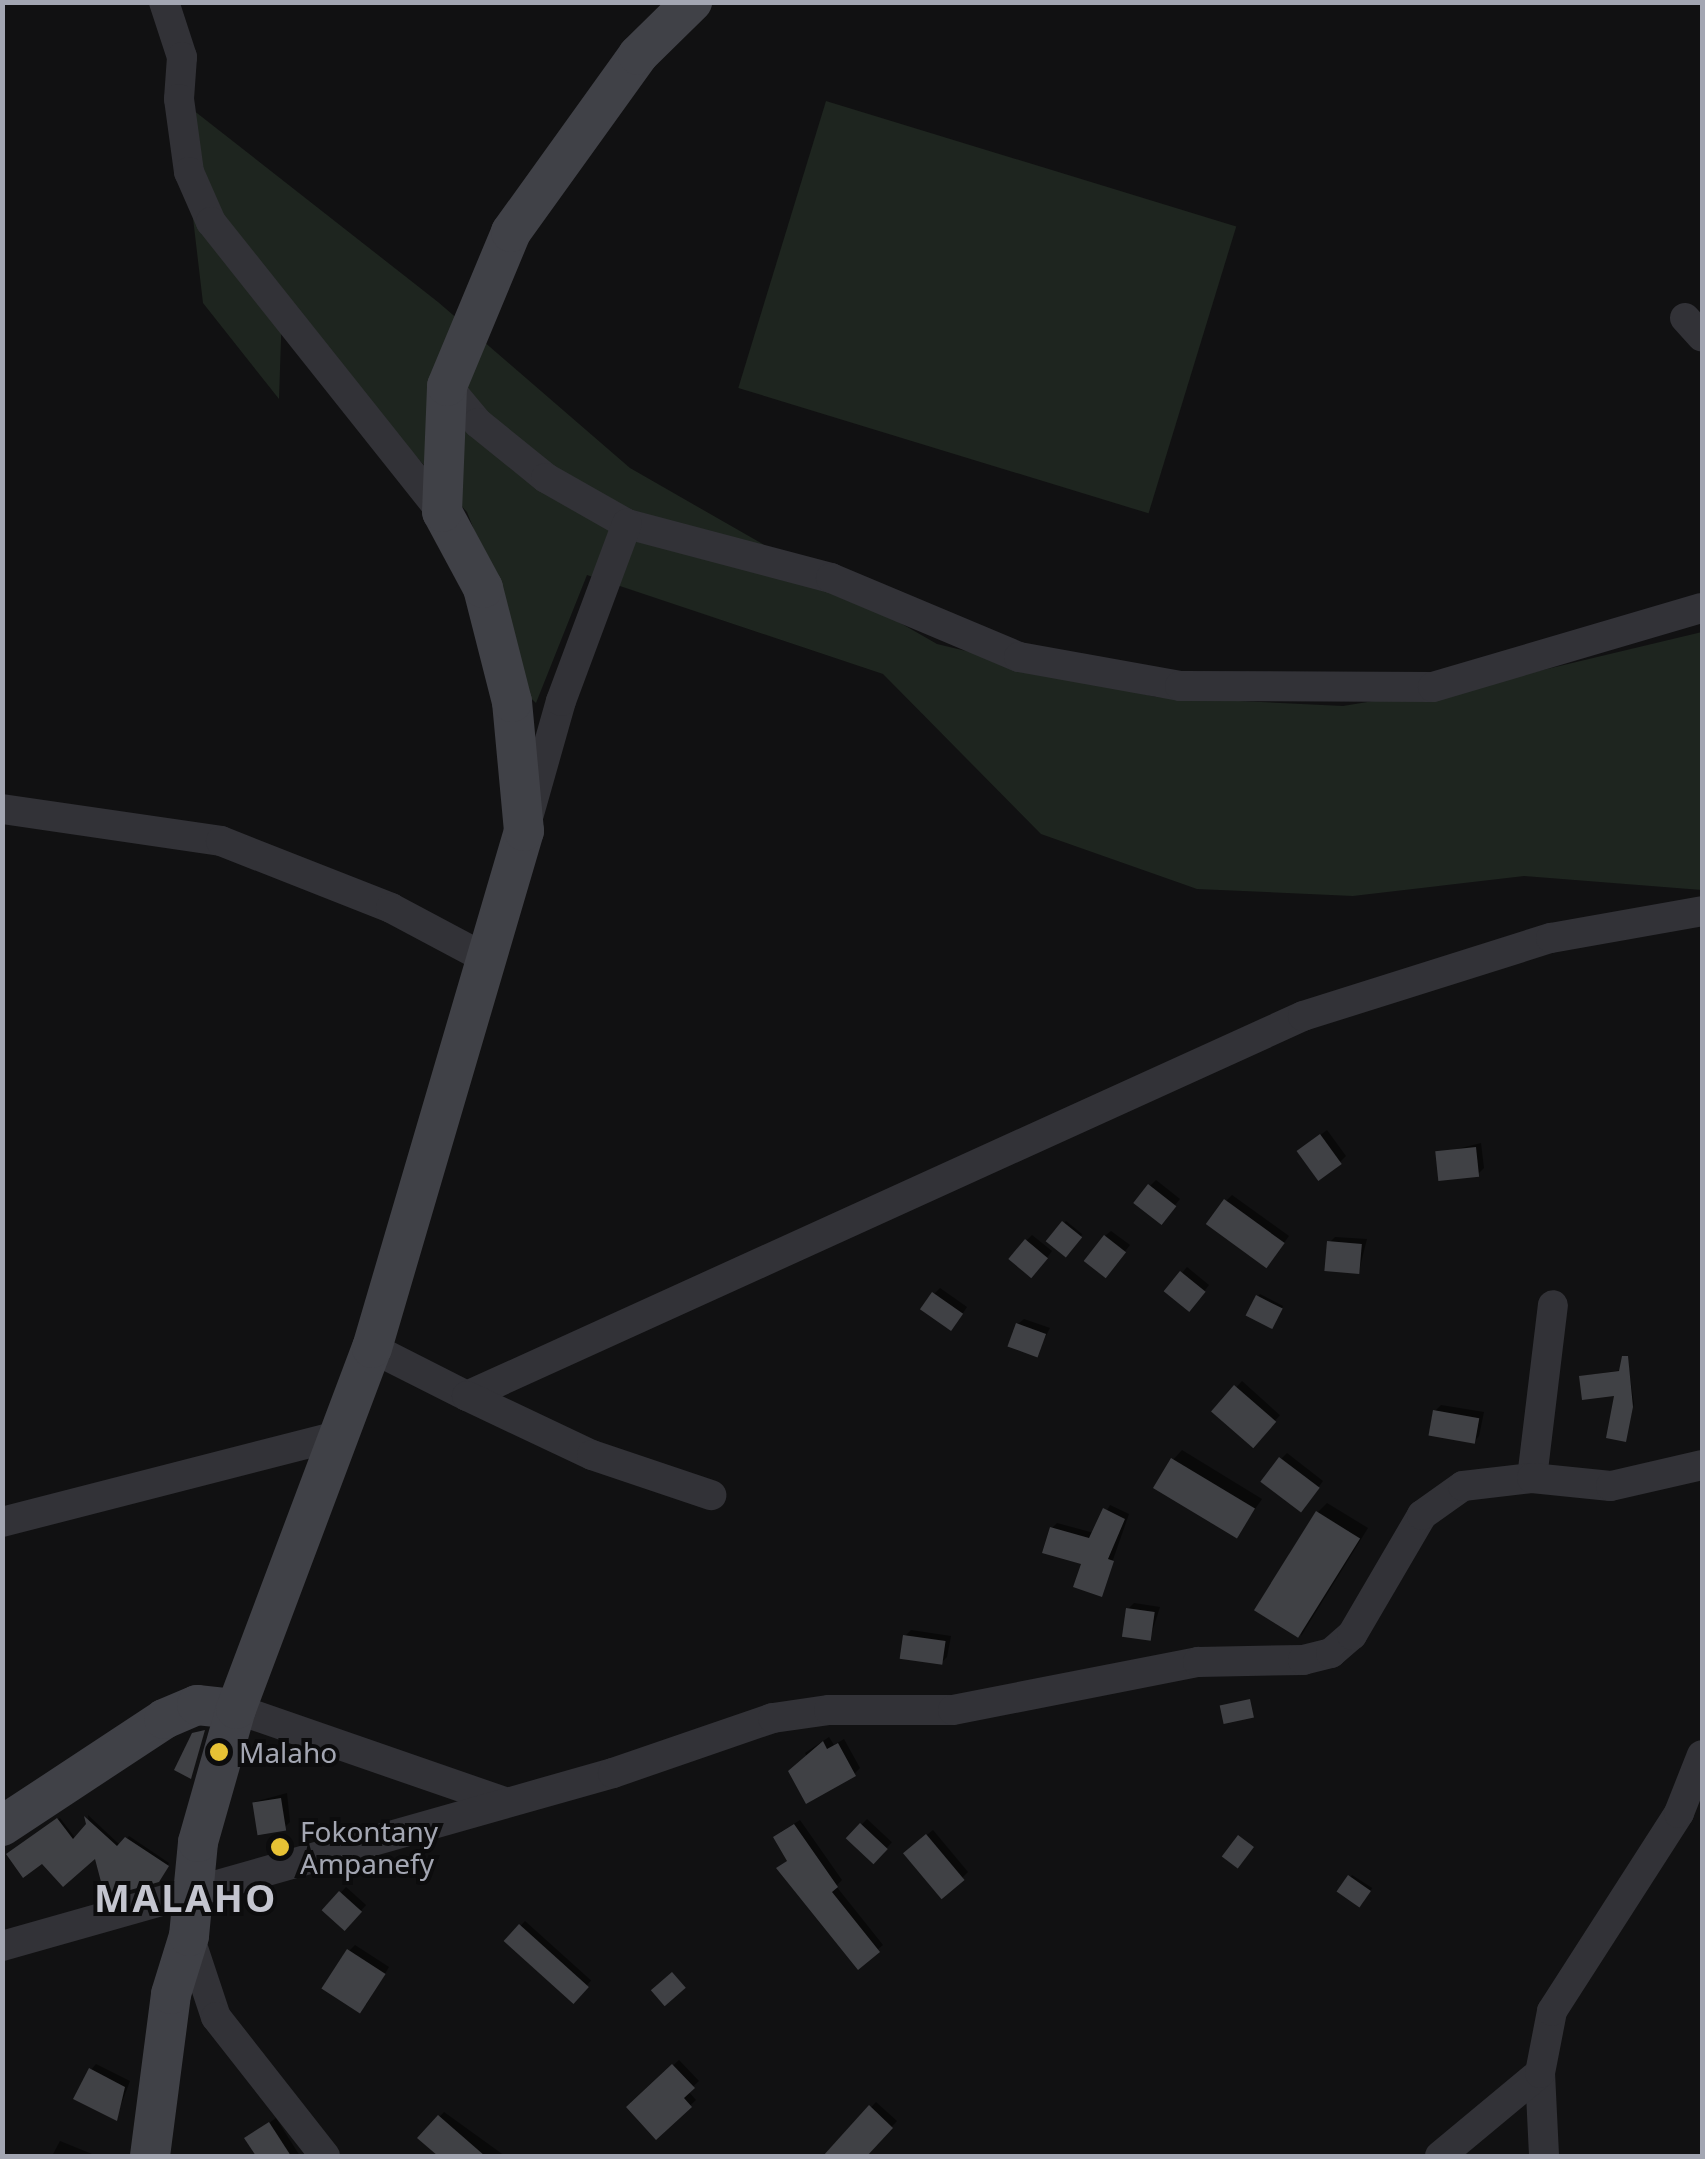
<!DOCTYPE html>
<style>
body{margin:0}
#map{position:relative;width:1705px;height:2159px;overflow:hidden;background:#111112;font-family:"Noto Sans",sans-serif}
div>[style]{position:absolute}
.green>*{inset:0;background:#1e251f;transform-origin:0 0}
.shadow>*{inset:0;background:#0007;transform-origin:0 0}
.building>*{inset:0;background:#404145;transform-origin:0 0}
.street>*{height:30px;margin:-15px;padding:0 15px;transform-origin:15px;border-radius:15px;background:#323237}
.secondary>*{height:40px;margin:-20px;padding:0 20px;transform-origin:20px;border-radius:20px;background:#404147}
.dots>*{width:28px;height:28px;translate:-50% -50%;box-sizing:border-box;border:5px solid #0c0c0d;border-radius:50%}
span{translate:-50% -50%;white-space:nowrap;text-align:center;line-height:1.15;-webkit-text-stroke:8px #0c0c0d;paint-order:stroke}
.poi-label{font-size:28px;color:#a3a6b2}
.left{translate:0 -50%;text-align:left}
.district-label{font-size:38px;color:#c4c5cf;font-weight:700;letter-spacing:2.5px}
.frame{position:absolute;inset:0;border:5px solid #a3a6b2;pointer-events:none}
</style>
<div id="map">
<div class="green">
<i style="clip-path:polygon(179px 99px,438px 302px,630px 468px,937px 644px,1156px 697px,1343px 706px,1497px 681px,1702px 632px,1702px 890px,1524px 876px,1353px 896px,1197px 889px,1041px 834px,883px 674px,587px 575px,536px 703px,519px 687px,500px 596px,467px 512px,282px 310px,279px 399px,203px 303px)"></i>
<i style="left:826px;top:101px;width:429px;height:300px;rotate:17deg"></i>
</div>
<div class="shadow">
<i style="clip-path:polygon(1327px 1130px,1346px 1156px,1340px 1162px,1306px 1146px)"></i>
<i style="clip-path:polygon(1481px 1143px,1484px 1168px,1478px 1174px,1437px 1154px)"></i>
<i style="clip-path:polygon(1156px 1180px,1180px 1199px,1166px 1216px,1150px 1186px)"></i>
<i style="clip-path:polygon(1232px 1195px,1289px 1236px,1272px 1259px,1226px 1201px)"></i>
<i style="left:1066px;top:1221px;width:21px;height:26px;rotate:39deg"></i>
<i style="clip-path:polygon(1111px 1231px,1130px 1245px,1111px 1269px,1105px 1236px)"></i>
<i style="clip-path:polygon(1032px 1235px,1052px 1251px,1038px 1270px,1026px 1241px)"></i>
<i style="clip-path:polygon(1335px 1237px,1367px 1239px,1359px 1271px,1329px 1243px)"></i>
<i style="clip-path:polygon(1187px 1267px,1209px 1285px,1195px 1303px,1182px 1273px)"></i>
<i style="clip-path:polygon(940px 1288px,967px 1307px,957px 1322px,934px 1294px)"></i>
<i style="clip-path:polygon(1260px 1294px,1283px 1306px,1274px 1324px,1258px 1296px)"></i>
<i style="clip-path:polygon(1024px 1319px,1050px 1328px,1036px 1355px,1018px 1324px)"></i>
<i style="clip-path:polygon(1627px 1355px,1634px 1404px,1625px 1439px,1617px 1393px,1582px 1376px,1622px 1370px)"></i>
<i style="left:1242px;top:1381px;width:51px;height:41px;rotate:42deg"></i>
<i style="clip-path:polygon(1441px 1405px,1484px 1412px,1479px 1436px,1474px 1442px,1435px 1411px)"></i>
<i style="clip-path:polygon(1182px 1450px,1262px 1499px,1236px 1536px,1173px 1460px)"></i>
<i style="clip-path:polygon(1287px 1453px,1323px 1481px,1306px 1504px,1281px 1459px)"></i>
<i style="clip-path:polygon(1327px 1503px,1368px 1528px,1301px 1636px,1318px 1512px)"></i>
<i style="clip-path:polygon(1110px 1505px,1129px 1514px,1101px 1594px,1084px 1563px,1052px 1528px,1057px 1523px,1094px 1533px)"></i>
<i style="clip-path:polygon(1134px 1603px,1160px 1607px,1150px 1638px,1128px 1609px)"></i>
<i style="clip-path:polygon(911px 1630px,951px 1636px,947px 1657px,942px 1662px,905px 1636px)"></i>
<i style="clip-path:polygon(829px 1737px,834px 1745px,844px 1739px,860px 1768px,854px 1774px,808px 1759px,805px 1753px)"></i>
<i style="clip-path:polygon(287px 1793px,290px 1822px,284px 1828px,254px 1802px)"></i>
<i style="clip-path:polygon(88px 1815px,121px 1846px,129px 1836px,169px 1863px,161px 1877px,97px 1854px,43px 1861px,10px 1854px,60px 1818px,76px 1839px,89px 1825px)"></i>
<i style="left:867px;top:1819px;width:34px;height:26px;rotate:43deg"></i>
<i style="clip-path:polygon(800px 1820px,842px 1880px,836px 1886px,883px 1945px,858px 1966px,781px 1832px)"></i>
<i style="clip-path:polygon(933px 1830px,968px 1872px,962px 1878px,912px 1847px)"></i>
<i style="left:1352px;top:1875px;width:24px;height:21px;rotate:33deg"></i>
<i style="left:346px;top:1887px;width:27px;height:31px;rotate:42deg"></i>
<i style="left:525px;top:1921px;width:89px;height:26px;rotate:42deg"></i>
<i style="clip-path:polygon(355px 1945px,389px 1967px,366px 2005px,349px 1951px)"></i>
<i style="clip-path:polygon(679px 2060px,699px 2081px,688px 2091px,696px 2100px,657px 2136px,629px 2107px)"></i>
<i style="clip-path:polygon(96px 2064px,130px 2081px,116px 2118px,91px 2070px)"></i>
<i style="clip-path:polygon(876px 2102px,897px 2121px,864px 2156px,826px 2156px)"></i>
<i style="clip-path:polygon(444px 2112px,505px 2156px,458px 2156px,428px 2130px)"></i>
<i style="clip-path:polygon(276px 2118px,300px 2156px,259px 2156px,248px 2138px)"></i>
<i style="clip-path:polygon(60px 2141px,97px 2156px,52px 2156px)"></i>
</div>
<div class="building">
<i style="left:1320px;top:1134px;width:37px;height:29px;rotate:54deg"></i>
<i style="left:1476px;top:1147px;width:30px;height:41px;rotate:84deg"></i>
<i style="left:1148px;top:1184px;width:36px;height:24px;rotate:38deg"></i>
<i style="left:1224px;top:1199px;width:75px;height:31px;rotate:36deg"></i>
<i style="left:1062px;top:1221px;width:26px;height:26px;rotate:39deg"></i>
<i style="left:1104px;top:1235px;width:28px;height:33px;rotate:38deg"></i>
<i style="left:1025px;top:1239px;width:30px;height:26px;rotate:40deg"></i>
<i style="left:1327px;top:1241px;width:35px;height:30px;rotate:5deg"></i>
<i style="left:1180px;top:1271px;width:33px;height:26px;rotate:39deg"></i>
<i style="left:932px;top:1292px;width:38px;height:21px;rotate:35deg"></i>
<i style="left:1256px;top:1295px;width:30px;height:23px;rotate:27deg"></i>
<i style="left:1016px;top:1323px;width:32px;height:25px;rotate:20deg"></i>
<i style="clip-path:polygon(1622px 1356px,1628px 1356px,1633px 1407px,1626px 1442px,1606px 1438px,1614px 1396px,1582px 1400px,1579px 1376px,1619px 1371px)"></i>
<i style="left:1234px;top:1385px;width:56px;height:35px;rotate:41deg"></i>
<i style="left:1433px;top:1410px;width:47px;height:26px;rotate:10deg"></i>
<i style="left:1279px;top:1457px;width:51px;height:31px;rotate:37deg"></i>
<i style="left:1171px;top:1458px;width:98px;height:35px;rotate:31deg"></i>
<i style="clip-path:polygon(1103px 1508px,1125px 1519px,1108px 1559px,1114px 1561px,1102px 1597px,1073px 1587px,1081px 1564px,1042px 1553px,1050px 1527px,1089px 1538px)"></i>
<i style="left:1316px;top:1511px;width:52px;height:117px;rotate:32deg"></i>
<i style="left:1126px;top:1608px;width:29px;height:29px;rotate:8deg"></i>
<i style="left:903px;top:1635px;width:43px;height:24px;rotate:8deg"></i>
<i style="left:1250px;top:1699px;width:19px;height:31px;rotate:78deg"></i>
<i style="clip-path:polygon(205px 1730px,191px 1779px,174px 1770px,192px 1733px)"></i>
<i style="clip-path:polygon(823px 1741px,827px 1749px,838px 1743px,856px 1776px,806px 1804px,788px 1771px)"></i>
<i style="left:281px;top:1798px;width:33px;height:29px;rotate:81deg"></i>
<i style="clip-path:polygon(84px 1816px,117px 1846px,125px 1837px,169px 1866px,159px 1882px,105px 1897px,95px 1859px,63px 1887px,42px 1864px,23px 1878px,6px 1854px,57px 1818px,73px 1839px,86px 1824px)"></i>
<i style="left:860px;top:1823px;width:38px;height:21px;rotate:43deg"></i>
<i style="clip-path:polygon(794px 1824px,838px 1887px,832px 1892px,880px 1952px,858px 1970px,776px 1868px,787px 1861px,773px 1837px)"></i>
<i style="left:926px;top:1834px;width:60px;height:30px;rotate:50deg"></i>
<i style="left:1238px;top:1835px;width:20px;height:27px;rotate:37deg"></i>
<i style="left:1348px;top:1875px;width:28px;height:20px;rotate:35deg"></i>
<i style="left:339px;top:1891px;width:31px;height:26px;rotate:42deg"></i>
<i style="left:519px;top:1924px;width:94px;height:23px;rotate:42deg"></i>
<i style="left:347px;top:1949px;width:46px;height:47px;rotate:33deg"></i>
<i style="left:672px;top:1972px;width:21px;height:28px;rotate:49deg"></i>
<i style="clip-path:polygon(672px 2064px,695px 2088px,684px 2098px,692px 2107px,656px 2140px,626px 2107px)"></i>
<i style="clip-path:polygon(89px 2068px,125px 2087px,117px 2121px,73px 2099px)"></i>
<i style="clip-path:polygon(869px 2105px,893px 2128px,867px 2156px,823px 2156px)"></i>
<i style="clip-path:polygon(438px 2115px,485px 2156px,438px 2156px,417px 2138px)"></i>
<i style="clip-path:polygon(269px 2122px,291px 2156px,256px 2156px,244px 2138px)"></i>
</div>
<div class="street">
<i style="left:164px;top:2px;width:58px;rotate:71.9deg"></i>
<i style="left:182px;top:57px;width:42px;rotate:94.1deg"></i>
<i style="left:179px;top:99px;width:74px;rotate:82.2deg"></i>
<i style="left:189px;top:172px;width:55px;rotate:66.3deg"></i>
<i style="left:211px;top:222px;width:371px;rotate:51.5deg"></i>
<i style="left:1685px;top:318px;width:25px;rotate:48deg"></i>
<i style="left:447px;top:386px;width:48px;rotate:50deg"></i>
<i style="left:478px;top:423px;width:87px;rotate:39deg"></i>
<i style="left:546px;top:478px;width:93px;rotate:29.6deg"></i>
<i style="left:627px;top:524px;width:211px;rotate:14.8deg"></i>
<i style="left:831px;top:578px;width:204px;rotate:22.8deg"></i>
<i style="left:1019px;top:657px;width:164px;rotate:10.2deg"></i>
<i style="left:1180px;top:686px;width:253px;rotate:0.2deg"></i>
<i style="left:1433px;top:687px;width:280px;rotate:-16.4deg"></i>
<i style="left:2px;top:809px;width:221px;rotate:8.3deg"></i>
<i style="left:221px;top:841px;width:183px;rotate:21.5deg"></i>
<i style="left:391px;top:908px;width:109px;rotate:28deg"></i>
<i style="left:529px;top:814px;width:117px;rotate:-74.2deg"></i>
<i style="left:561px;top:701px;width:189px;rotate:-69.6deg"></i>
<i style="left:372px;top:1348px;width:106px;rotate:26.8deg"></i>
<i style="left:467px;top:1396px;width:918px;rotate:-24.44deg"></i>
<i style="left:1303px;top:1016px;width:260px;rotate:-17.5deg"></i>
<i style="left:1551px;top:938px;width:153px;rotate:-10.1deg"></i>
<i style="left:467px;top:1396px;width:138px;rotate:25.3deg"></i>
<i style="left:592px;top:1455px;width:126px;rotate:18.6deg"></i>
<i style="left:1532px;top:1478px;width:174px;rotate:-83.1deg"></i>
<i style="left:2px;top:1522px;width:346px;rotate:-14.4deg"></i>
<i style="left:236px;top:1709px;width:281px;rotate:19.1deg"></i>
<i style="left:189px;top:1936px;width:85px;rotate:71.6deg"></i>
<i style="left:216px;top:2017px;width:177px;rotate:51.9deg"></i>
<i style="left:2px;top:1946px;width:635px;rotate:-15.81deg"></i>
<i style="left:613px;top:1773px;width:169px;rotate:-19deg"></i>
<i style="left:773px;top:1718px;width:57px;rotate:-8.1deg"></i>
<i style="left:829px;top:1710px;width:124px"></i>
<i style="left:953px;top:1710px;width:250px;rotate:-11.1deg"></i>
<i style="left:1198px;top:1662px;width:105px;rotate:-1.1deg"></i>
<i style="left:1303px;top:1660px;width:29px;rotate:-14deg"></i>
<i style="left:1331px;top:1653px;width:28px;rotate:-41deg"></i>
<i style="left:1352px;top:1635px;width:139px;rotate:-59.7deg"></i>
<i style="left:1422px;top:1515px;width:50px;rotate:-35.3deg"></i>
<i style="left:1463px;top:1486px;width:69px;rotate:-6.6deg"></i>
<i style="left:1532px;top:1478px;width:79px;rotate:5.8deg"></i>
<i style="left:1611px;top:1486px;width:93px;rotate:-13deg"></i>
<i style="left:1540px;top:2073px;width:83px;rotate:87.2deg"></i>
<i style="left:1440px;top:2156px;width:130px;rotate:-39.7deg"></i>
<i style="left:1540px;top:2073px;width:63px;rotate:-79deg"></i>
<i style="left:1552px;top:2011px;width:235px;rotate:-57.3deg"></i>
<i style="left:1679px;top:1813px;width:62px;rotate:-68.4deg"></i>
</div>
<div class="secondary">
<i style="left:2px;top:1826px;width:194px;rotate:-33.4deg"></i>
<i style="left:164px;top:1719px;width:36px;rotate:-23deg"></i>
<i style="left:197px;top:1705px;width:39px;rotate:6deg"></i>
<i style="left:150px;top:2156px;width:163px;rotate:-82.6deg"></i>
<i style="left:171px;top:1994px;width:61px;rotate:-72.8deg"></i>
<i style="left:189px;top:1936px;width:94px;rotate:-84.5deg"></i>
<i style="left:198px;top:1842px;width:138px;rotate:-74.1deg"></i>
<i style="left:236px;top:1709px;width:386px;rotate:-69.4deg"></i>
<i style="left:372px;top:1348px;width:539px;rotate:-73.62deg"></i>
<i style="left:524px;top:831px;width:130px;rotate:-95.3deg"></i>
<i style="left:512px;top:702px;width:118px;rotate:-104.3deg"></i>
<i style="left:483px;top:588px;width:86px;rotate:-118.3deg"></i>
<i style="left:442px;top:512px;width:126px;rotate:-87.7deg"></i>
<i style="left:447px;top:386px;width:167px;rotate:-67.4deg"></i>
<i style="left:511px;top:232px;width:218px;rotate:-54.3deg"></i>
<i style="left:638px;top:55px;width:76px;rotate:-44.5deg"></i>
</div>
<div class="dots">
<i style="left:219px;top:1752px;background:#e7c235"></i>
<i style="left:280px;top:1847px;background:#e7c235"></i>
</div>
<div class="poi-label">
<span class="left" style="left:239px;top:1752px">Malaho</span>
<span class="left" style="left:300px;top:1847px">Fokontany<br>Ampanefy</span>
</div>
<div class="district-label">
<span style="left:186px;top:1898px">MALAHO</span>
</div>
<div class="frame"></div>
</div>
